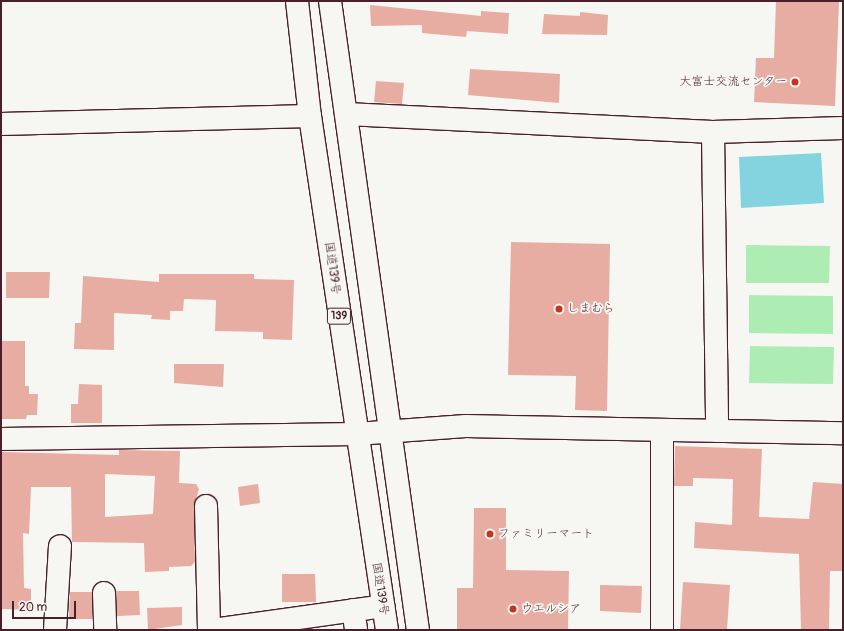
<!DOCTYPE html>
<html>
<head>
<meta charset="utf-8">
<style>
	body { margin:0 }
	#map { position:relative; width:844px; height:631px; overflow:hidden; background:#f6f6f2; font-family:Pangolin,"Klee One",sans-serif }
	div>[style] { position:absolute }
	.green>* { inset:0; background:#adedb4 }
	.water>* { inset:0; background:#83d4de }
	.building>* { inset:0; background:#e7ada3 }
	.roads { filter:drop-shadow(1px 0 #4a1f2b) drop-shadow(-1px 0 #4a1f2b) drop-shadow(0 1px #4a1f2b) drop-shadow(0 -1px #4a1f2b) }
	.minor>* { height:22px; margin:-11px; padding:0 11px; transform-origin:11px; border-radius:11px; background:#f6f6f2 }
	.highway>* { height:22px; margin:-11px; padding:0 11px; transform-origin:11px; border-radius:11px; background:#f6f6f2 }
	.dots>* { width:11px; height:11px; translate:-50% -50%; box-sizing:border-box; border:2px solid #f6f6f2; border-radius:50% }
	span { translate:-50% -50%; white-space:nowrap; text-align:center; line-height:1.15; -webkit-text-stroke:3.5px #f6f6f2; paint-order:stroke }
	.shield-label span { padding:1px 3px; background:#f6f6f2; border:1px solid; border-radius:3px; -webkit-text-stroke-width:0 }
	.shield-label { font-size:11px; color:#4a1f2b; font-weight:700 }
	.poi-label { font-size:12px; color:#4a1f2b }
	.right { translate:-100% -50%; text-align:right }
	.left { translate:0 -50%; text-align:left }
	.street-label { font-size:12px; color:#4a1f2b }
	.frame { position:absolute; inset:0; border:2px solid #4a1f2b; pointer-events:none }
	.scale { position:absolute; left:12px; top:601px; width:64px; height:18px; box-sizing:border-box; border:2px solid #4a1f2b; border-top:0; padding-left:5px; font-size:12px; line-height:14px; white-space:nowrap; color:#4a1f2b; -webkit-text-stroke:3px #f6f6f2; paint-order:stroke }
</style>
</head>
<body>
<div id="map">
	<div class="green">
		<i style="clip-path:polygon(746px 245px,830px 246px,829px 283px,746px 283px)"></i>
		<i style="clip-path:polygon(749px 295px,833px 296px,833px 334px,749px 333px)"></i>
		<i style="clip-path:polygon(750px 346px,834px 347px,833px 384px,749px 383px)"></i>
	</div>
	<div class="water">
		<i style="clip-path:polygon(821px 153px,824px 203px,741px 208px,739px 157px)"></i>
	</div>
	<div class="building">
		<i style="clip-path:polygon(776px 1px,839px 1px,835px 106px,754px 102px,756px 58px,774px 58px)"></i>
		<i style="clip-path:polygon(370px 5px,481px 16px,481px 11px,509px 13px,508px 34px,467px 31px,466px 37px,422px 33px,422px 25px,371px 26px)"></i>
		<i style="clip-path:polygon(580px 12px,608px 15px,607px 35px,542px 34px,544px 14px,580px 16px)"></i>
		<i style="clip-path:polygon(470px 69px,560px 74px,559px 103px,468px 95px)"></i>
		<i style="clip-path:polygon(376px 81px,404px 83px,402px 104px,374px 102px)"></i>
		<i style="clip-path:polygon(511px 242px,610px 244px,607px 411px,575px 410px,576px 376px,508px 375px)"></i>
		<i style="clip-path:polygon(6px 272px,50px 272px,49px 298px,6px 298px)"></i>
		<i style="clip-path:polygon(159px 274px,254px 274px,254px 279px,294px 280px,292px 340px,263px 339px,263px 332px,215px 331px,216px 300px,184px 299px,183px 311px,170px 311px,170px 320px,151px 319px,152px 315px,114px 313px,114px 350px,74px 349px,75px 323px,81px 323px,83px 276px,159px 282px)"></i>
		<i style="clip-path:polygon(1px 341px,25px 341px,25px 386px,29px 386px,29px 394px,38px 394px,37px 415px,27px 415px,26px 419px,1px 419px)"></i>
		<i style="clip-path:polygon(174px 364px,224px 364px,223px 387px,174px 383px)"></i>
		<i style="clip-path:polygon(79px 384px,102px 385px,102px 423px,71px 423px,71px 404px,78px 404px)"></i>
		<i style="clip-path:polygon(675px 446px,762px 449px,759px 517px,809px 519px,813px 482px,843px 484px,843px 571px,830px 571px,829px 630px,801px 630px,799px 554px,694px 548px,695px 522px,732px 525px,733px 479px,693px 478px,693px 486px,674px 486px)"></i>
		<i style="clip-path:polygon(evenodd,119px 450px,180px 451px,179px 483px,196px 484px,199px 489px,194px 506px,195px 562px,191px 566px,169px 567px,169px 571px,145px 572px,144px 543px,72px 542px,71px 487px,31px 487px,29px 534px,23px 533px,24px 588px,31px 589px,31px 610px,1px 609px,1px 452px,119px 455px,119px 450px,105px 474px,155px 476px,153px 514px,105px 517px,105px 474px)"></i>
		<i style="clip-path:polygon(258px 484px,260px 503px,240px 506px,238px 487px)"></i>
		<i style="clip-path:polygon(474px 508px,506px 508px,506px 570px,569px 571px,568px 630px,457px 630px,457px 588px,473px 588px)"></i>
		<i style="clip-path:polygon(282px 574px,315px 574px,316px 602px,282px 602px)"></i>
		<i style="clip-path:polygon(683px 582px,730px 585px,727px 630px,680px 630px)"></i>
		<i style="clip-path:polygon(600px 585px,642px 586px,641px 613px,600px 611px)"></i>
		<i style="clip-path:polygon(116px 591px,139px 591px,140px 615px,117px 616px)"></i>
		<i style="clip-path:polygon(70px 592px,92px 592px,92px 619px,69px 619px)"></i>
		<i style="clip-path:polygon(182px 607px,182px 625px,148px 630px,147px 608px)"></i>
	</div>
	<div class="roads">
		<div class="minor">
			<i style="left:346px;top:114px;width:367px;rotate:2.8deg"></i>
			<i style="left:713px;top:132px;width:130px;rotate:-1.8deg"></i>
			<i style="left:1px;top:124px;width:309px;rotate:-1.5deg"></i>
			<i style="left:713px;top:132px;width:299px;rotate:89.2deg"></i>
			<i style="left:662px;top:430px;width:200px;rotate:90deg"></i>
			<i style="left:1px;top:439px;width:355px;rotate:-0.8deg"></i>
			<i style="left:356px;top:434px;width:110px;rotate:-4.2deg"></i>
			<i style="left:466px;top:426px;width:377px;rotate:1.1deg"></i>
			<i style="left:206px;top:506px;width:124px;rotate:88.6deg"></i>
			<i style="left:104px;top:593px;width:37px;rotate:88deg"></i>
			<i style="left:353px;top:610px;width:20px;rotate:81deg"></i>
			<i style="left:55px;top:630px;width:84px;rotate:-86.6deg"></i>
			<i style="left:213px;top:630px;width:172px;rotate:-8deg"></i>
		</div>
		<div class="highway">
			<i style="left:297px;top:1px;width:116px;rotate:83.6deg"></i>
			<i style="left:310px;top:116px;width:520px;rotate:81.48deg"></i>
			<i style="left:330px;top:1px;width:635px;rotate:82.04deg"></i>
		</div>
	</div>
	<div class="dots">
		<i style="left:795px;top:82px;background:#c8321e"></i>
		<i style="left:559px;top:309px;background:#c8321e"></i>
		<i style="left:490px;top:534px;background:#c8321e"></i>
		<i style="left:513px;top:609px;background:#c8321e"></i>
	</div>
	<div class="shield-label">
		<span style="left:339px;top:316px">139</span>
	</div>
	<div class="poi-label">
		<span class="right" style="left:787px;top:82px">大富士交流センター</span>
		<span class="left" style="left:567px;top:309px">しまむら</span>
		<span class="left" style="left:498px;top:534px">ファミリーマート</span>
		<span class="left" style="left:521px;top:609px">ウエルシア</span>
	</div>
	<div class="street-label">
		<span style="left:332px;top:268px;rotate:82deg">国道139号</span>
		<span style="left:380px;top:589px;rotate:81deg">国道139号</span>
	</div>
	<div class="frame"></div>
	<div class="scale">20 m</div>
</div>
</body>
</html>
